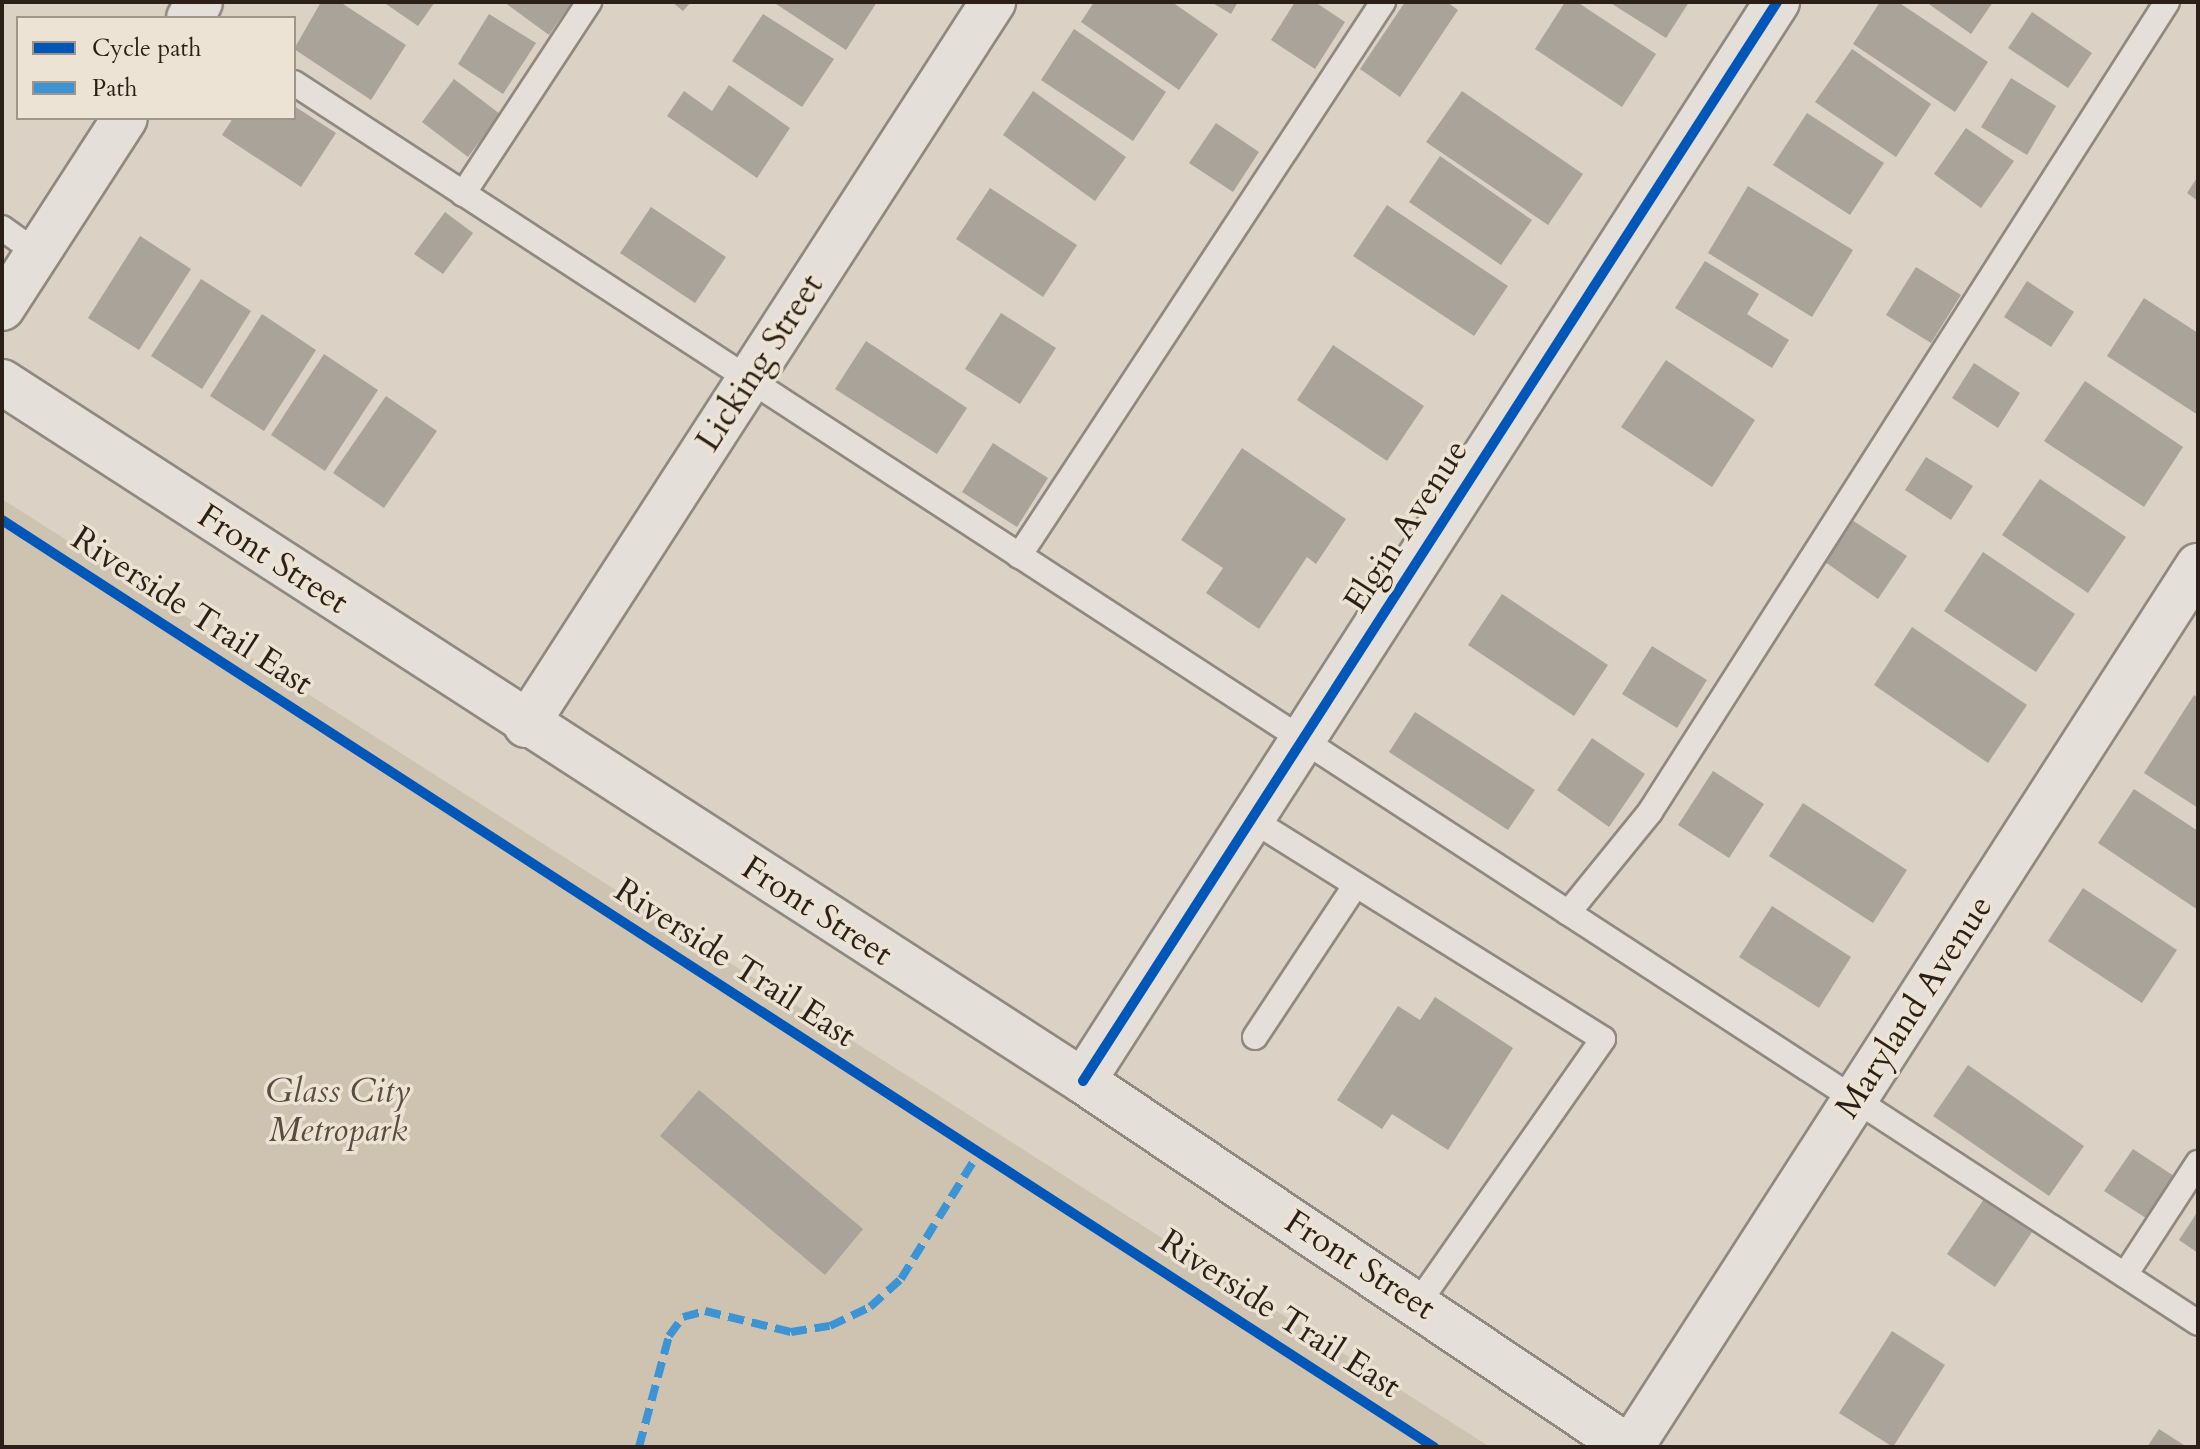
<!DOCTYPE html>
<html>
<head>
<meta charset="utf-8">
<style>
	body { margin:0 }
	#map { position:relative; width:2200px; height:1449px; overflow:hidden; background:#dbd2c5; font-family:Cardo,serif }
	div>[style] { position:absolute }
	.green>* { inset:0; background:#cec2b1 }
	.building>* { inset:0; background:#aaa39a }
	.roads { filter:drop-shadow(2px 0 #908980) drop-shadow(-2px 0 #908980) drop-shadow(0 2px #908980) drop-shadow(0 -2px #908980) }
	.lane>* { height:24px; margin:-12px; padding:0 12px; transform-origin:12px; border-radius:12px; background:#e4dfd9 }
	.street>* { height:44px; margin:-22px; padding:0 22px; transform-origin:22px; border-radius:22px; background:#e4dfd9 }
	.secondary>* { height:44px; margin:-22px; padding:0 22px; transform-origin:22px; border-radius:22px; background:#e4dfd9 }
	.quiet>* { height:8px; margin-top:-4px; transform-origin:0; background:repeating-linear-gradient(90deg,#3c94d4 0 16px,transparent 0 24px) }
	.cycleway>* { height:10px; margin:-5px; padding:0 5px; transform-origin:5px; border-radius:5px; background:#0057b8 }
	span { translate:-50% -50%; white-space:nowrap; text-align:center; line-height:1.15; -webkit-text-stroke:7px #ede3d4; paint-order:stroke }
	.street-label { font-size:34px; color:#2c1f17 }
	.park-label { font-size:34px; color:#5a4c40; font-style:italic }
	.frame { position:absolute; inset:0; border:4px solid #2c1f17; pointer-events:none }
	.legend { position:absolute; left:16px; top:16px; width:280px; height:104px; box-sizing:border-box; background:#ede3d4; border:2px solid #a09588; margin:0; padding:10px 14px; list-style:none; font-size:24px; color:#2c1f17 }
	.legend li { display:flex; align-items:center; gap:16px; height:40px }
	.legend b { width:40px; border:2px solid #a09588 }
</style>
</head>
<body>
<div id="map">
	<div class="green">
		<i style="clip-path:polygon(2px 499px,1490px 1447px,2px 1447px)"></i>
	</div>
	<div class="building">
		<i style="clip-path:polygon(321px 2px,340px 2px,406px 45px,371px 100px,294px 49px)"></i>
		<i style="clip-path:polygon(383px 2px,435px 2px,418px 26px)"></i>
		<i style="clip-path:polygon(504px 2px,572px 2px,549px 35px)"></i>
		<i style="clip-path:polygon(672px 2px,691px 2px,683px 11px)"></i>
		<i style="clip-path:polygon(773px 2px,877px 2px,846px 50px)"></i>
		<i style="clip-path:polygon(1094px 2px,1172px 2px,1218px 34px,1179px 90px,1081px 22px)"></i>
		<i style="clip-path:polygon(1211px 2px,1238px 2px,1231px 14px)"></i>
		<i style="clip-path:polygon(1295px 2px,1315px 2px,1345px 22px,1315px 69px,1271px 40px)"></i>
		<i style="clip-path:polygon(1405px 2px,1447px 2px,1458px 10px,1400px 97px,1360px 69px)"></i>
		<i style="clip-path:polygon(1565px 2px,1577px 2px,1656px 54px,1622px 107px,1535px 49px)"></i>
		<i style="clip-path:polygon(1609px 2px,1689px 2px,1666px 38px)"></i>
		<i style="clip-path:polygon(1880px 2px,1898px 2px,1988px 62px,1955px 112px,1853px 44px)"></i>
		<i style="clip-path:polygon(1926px 2px,1993px 2px,1971px 34px)"></i>
		<i style="clip-path:polygon(2032px 12px,2092px 53px,2068px 88px,2008px 48px)"></i>
		<i style="clip-path:polygon(489px 14px,536px 43px,503px 94px,458px 64px)"></i>
		<i style="clip-path:polygon(763px 14px,834px 59px,802px 107px,732px 61px)"></i>
		<i style="clip-path:polygon(1074px 29px,1166px 92px,1133px 141px,1041px 80px)"></i>
		<i style="clip-path:polygon(1852px 49px,1931px 104px,1896px 157px,1815px 102px)"></i>
		<i style="clip-path:polygon(2011px 78px,2056px 106px,2027px 155px,1981px 127px)"></i>
		<i style="clip-path:polygon(454px 79px,500px 114px,468px 157px,422px 122px)"></i>
		<i style="clip-path:polygon(729px 85px,790px 128px,757px 178px,667px 116px,684px 91px,712px 111px)"></i>
		<i style="clip-path:polygon(1033px 91px,1126px 157px,1095px 201px,1003px 135px)"></i>
		<i style="clip-path:polygon(1462px 91px,1583px 174px,1548px 225px,1426px 142px)"></i>
		<i style="clip-path:polygon(294px 106px,336px 133px,301px 187px,222px 135px,233px 118px,294px 118px)"></i>
		<i style="clip-path:polygon(1807px 113px,1884px 163px,1850px 215px,1773px 165px)"></i>
		<i style="clip-path:polygon(1216px 123px,1259px 152px,1233px 192px,1189px 163px)"></i>
		<i style="clip-path:polygon(1966px 128px,2014px 161px,1981px 208px,1934px 174px)"></i>
		<i style="clip-path:polygon(1440px 156px,1532px 220px,1501px 265px,1409px 202px)"></i>
		<i style="clip-path:polygon(2198px 176px,2198px 201px,2187px 193px)"></i>
		<i style="clip-path:polygon(1748px 186px,1853px 250px,1812px 317px,1708px 253px)"></i>
		<i style="clip-path:polygon(990px 188px,1077px 245px,1043px 297px,956px 239px)"></i>
		<i style="clip-path:polygon(1387px 205px,1508px 286px,1474px 336px,1353px 256px)"></i>
		<i style="clip-path:polygon(651px 207px,726px 257px,695px 303px,620px 253px)"></i>
		<i style="clip-path:polygon(445px 212px,473px 233px,443px 274px,414px 254px)"></i>
		<i style="clip-path:polygon(140px 236px,191px 269px,139px 350px,88px 318px)"></i>
		<i style="clip-path:polygon(1705px 261px,1759px 294px,1747px 314px,1789px 340px,1772px 368px,1675px 308px)"></i>
		<i style="clip-path:polygon(1916px 267px,1961px 295px,1931px 343px,1886px 315px)"></i>
		<i style="clip-path:polygon(201px 279px,251px 311px,202px 389px,151px 356px)"></i>
		<i style="clip-path:polygon(2027px 281px,2074px 312px,2051px 347px,2004px 317px)"></i>
		<i style="clip-path:polygon(2144px 298px,2198px 333px,2198px 415px,2107px 356px)"></i>
		<i style="clip-path:polygon(1001px 313px,1056px 348px,1020px 404px,965px 369px)"></i>
		<i style="clip-path:polygon(262px 314px,316px 350px,264px 431px,210px 396px)"></i>
		<i style="clip-path:polygon(866px 341px,967px 408px,937px 454px,835px 389px)"></i>
		<i style="clip-path:polygon(1333px 345px,1424px 406px,1387px 461px,1297px 400px)"></i>
		<i style="clip-path:polygon(324px 354px,378px 390px,325px 471px,271px 435px)"></i>
		<i style="clip-path:polygon(1666px 360px,1755px 420px,1712px 487px,1621px 427px)"></i>
		<i style="clip-path:polygon(1974px 363px,2020px 393px,1998px 428px,1952px 398px)"></i>
		<i style="clip-path:polygon(2085px 381px,2183px 447px,2144px 507px,2044px 441px)"></i>
		<i style="clip-path:polygon(386px 396px,437px 431px,384px 508px,333px 473px)"></i>
		<i style="clip-path:polygon(993px 443px,1048px 478px,1017px 527px,962px 492px)"></i>
		<i style="clip-path:polygon(1242px 448px,1346px 519px,1316px 564px,1307px 557px,1259px 629px,1206px 593px,1223px 568px,1181px 540px)"></i>
		<i style="clip-path:polygon(1926px 457px,1973px 486px,1951px 520px,1905px 490px)"></i>
		<i style="clip-path:polygon(2040px 479px,2126px 537px,2088px 593px,2002px 535px)"></i>
		<i style="clip-path:polygon(1852px 520px,1907px 556px,1878px 599px,1825px 562px)"></i>
		<i style="clip-path:polygon(1983px 552px,2075px 614px,2036px 672px,1944px 611px)"></i>
		<i style="clip-path:polygon(1502px 594px,1608px 665px,1574px 716px,1468px 645px)"></i>
		<i style="clip-path:polygon(1912px 627px,2027px 705px,1988px 763px,1874px 685px)"></i>
		<i style="clip-path:polygon(1652px 646px,1707px 680px,1677px 728px,1622px 694px)"></i>
		<i style="clip-path:polygon(2194px 695px,2198px 698px,2198px 808px,2144px 773px)"></i>
		<i style="clip-path:polygon(1415px 712px,1535px 790px,1508px 830px,1389px 752px)"></i>
		<i style="clip-path:polygon(1592px 738px,1645px 774px,1609px 827px,1557px 790px)"></i>
		<i style="clip-path:polygon(1713px 771px,1764px 804px,1729px 858px,1678px 825px)"></i>
		<i style="clip-path:polygon(2134px 789px,2198px 831px,2198px 910px,2098px 843px)"></i>
		<i style="clip-path:polygon(1803px 803px,1907px 870px,1873px 923px,1769px 856px)"></i>
		<i style="clip-path:polygon(2083px 888px,2177px 950px,2142px 1003px,2048px 941px)"></i>
		<i style="clip-path:polygon(1772px 906px,1851px 957px,1819px 1008px,1739px 957px)"></i>
		<i style="clip-path:polygon(1435px 997px,1513px 1048px,1448px 1150px,1392px 1114px,1382px 1129px,1337px 1100px,1398px 1006px,1420px 1020px)"></i>
		<i style="clip-path:polygon(1968px 1065px,2084px 1146px,2049px 1196px,1933px 1116px)"></i>
		<i style="clip-path:polygon(699px 1090px,863px 1229px,825px 1275px,660px 1136px)"></i>
		<i style="clip-path:polygon(2133px 1149px,2177px 1178px,2149px 1220px,2104px 1191px)"></i>
		<i style="clip-path:polygon(1984px 1199px,2032px 1232px,1995px 1287px,1947px 1254px)"></i>
		<i style="clip-path:polygon(2198px 1211px,2198px 1253px,2179px 1240px)"></i>
		<i style="clip-path:polygon(1892px 1331px,1945px 1365px,1893px 1447px,1839px 1413px)"></i>
		<i style="clip-path:polygon(2159px 1429px,2187px 1447px,2147px 1447px)"></i>
	</div>
	<div class="roads">
		<div class="lane">
			<i style="left:294px;top:83px;width:2272px;rotate:33.07deg"></i>
			<i style="left:463px;top:194px;width:230px;rotate:-56.7deg"></i>
			<i style="left:2px;top:228px;width:43px;rotate:35.5deg"></i>
			<i style="left:1019px;top:556px;width:663px;rotate:-56.69deg"></i>
			<i style="left:1251px;top:819px;width:415px;rotate:32deg"></i>
			<i style="left:1603px;top:1039px;width:322px;rotate:125deg"></i>
			<i style="left:1568px;top:913px;width:130px;rotate:-50.9deg"></i>
			<i style="left:1650px;top:812px;width:961px;rotate:-57.45deg"></i>
			<i style="left:1255px;top:1037px;width:181px;rotate:-56.5deg"></i>
			<i style="left:2125px;top:1275px;width:134px;rotate:-56.9deg"></i>
		</div>
		<div class="street">
			<i style="left:189px;top:18px;width:19px;rotate:-55deg"></i>
			<i style="left:2px;top:308px;width:226px;rotate:-57.1deg"></i>
			<i style="left:526px;top:725px;width:861px;rotate:-57.14deg"></i>
			<i style="left:1083px;top:1081px;width:1283px;rotate:-57.25deg"></i>
			<i style="left:1631px;top:1447px;width:1048px;rotate:-57.24deg"></i>
		</div>
		<div class="secondary">
			<i style="left:2px;top:382px;width:1287px;rotate:32.89deg"></i>
			<i style="left:1083px;top:1081px;width:656px;rotate:33.88deg"></i>
		</div>
	</div>
	<div class="quiet">
		<i style="left:639px;top:1447px;width:115px;rotate:-74.9deg"></i>
		<i style="left:669px;top:1336px;width:24px;rotate:-54deg"></i>
		<i style="left:683px;top:1317px;width:23px;rotate:-15deg"></i>
		<i style="left:705px;top:1311px;width:89px;rotate:13.7deg"></i>
		<i style="left:791px;top:1332px;width:39px;rotate:-9deg"></i>
		<i style="left:830px;top:1326px;width:44px;rotate:-25.4deg"></i>
		<i style="left:870px;top:1307px;width:42px;rotate:-42.1deg"></i>
		<i style="left:901px;top:1279px;width:149px;rotate:-58.4deg"></i>
	</div>
	<div class="cycleway">
		<i style="left:2px;top:520px;width:1706px;rotate:32.92deg"></i>
		<i style="left:1083px;top:1081px;width:1283px;rotate:-57.25deg"></i>
	</div>
	<div class="street-label">
		<span style="left:760px;top:363px;rotate:-57deg">Licking Street</span>
		<span style="left:1406px;top:526px;rotate:-57deg">Elgin Avenue</span>
		<span style="left:273px;top:559px;rotate:33deg">Front Street</span>
		<span style="left:192px;top:611px;rotate:33deg">Riverside Trail East</span>
		<span style="left:817px;top:911px;rotate:33deg">Front Street</span>
		<span style="left:735px;top:963px;rotate:33deg">Riverside Trail East</span>
		<span style="left:1914px;top:1007px;rotate:-57deg">Maryland Avenue</span>
		<span style="left:1360px;top:1265px;rotate:33deg">Front Street</span>
		<span style="left:1280px;top:1314px;rotate:33deg">Riverside Trail East</span>
	</div>
	<div class="park-label">
		<span style="left:338px;top:1111px">Glass City<br>Metropark</span>
	</div>
	<div class="frame"></div>
	<ul class="legend">
	<li><b style="height:10px;background:#0057b8"></b>Cycle path</li>
	<li><b style="height:10px;background:#3c94d4"></b>Path</li>
	</ul>
</div>
</body>
</html>
